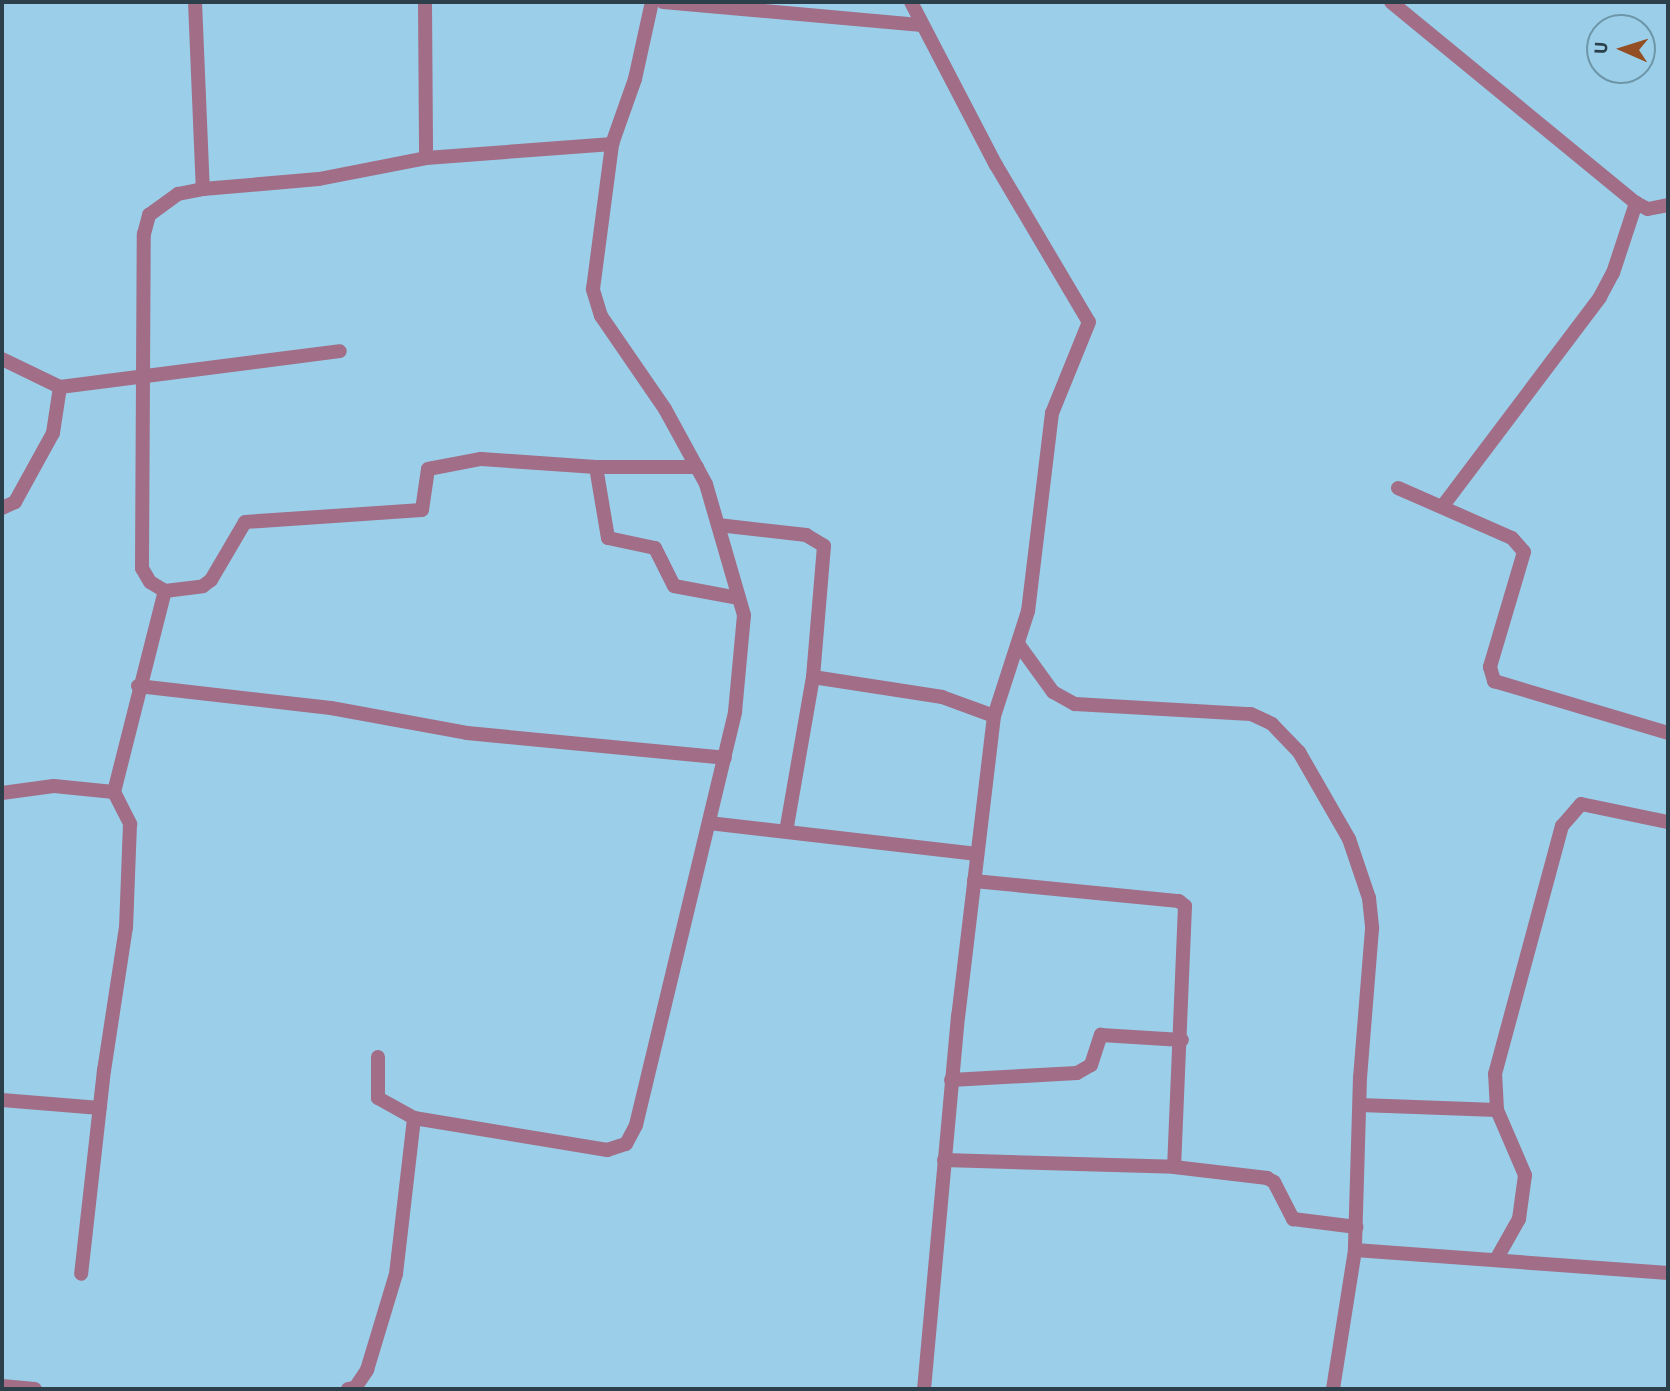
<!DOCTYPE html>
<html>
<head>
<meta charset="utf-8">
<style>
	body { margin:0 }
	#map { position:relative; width:1670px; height:1391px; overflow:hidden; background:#9bcfe9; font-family:"Source Sans 3",sans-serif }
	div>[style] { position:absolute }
	.minor>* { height:14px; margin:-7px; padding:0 7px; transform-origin:7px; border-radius:7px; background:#a26d87 }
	span { translate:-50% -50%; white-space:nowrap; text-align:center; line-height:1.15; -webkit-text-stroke:5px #9bcfe9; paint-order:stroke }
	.frame { position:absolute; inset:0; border:4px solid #2b404a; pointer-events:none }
	.north { position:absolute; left:1586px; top:14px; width:70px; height:70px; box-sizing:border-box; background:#9bcfe9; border:2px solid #6e96a9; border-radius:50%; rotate:273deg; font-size:19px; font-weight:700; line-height:28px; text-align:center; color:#2b404a }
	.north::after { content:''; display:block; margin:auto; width:24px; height:32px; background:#934e24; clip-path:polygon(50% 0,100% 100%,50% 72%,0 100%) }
</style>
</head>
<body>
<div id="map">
	<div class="minor">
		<i style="left:195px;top:2px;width:187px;rotate:87.6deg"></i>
		<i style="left:425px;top:2px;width:156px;rotate:89.6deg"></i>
		<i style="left:426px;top:158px;width:187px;rotate:-4.3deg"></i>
		<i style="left:663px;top:2px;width:260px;rotate:5.1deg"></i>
		<i style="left:911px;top:2px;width:184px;rotate:62.5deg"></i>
		<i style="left:996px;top:165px;width:182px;rotate:59.4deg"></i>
		<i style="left:1089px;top:322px;width:98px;rotate:112.1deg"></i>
		<i style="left:1052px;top:413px;width:199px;rotate:96.9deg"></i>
		<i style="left:1028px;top:611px;width:110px;rotate:107.9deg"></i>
		<i style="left:994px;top:716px;width:302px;rotate:96.8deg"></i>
		<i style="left:958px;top:1016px;width:375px;rotate:95.2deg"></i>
		<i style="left:1391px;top:2px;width:317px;rotate:39.4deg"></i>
		<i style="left:1636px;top:203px;width:13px;rotate:27deg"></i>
		<i style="left:1648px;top:209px;width:20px;rotate:-11deg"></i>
		<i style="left:2px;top:359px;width:64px;rotate:25.8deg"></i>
		<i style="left:60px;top:387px;width:47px;rotate:98.7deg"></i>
		<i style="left:53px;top:433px;width:79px;rotate:118.8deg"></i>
		<i style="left:15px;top:502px;width:14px;rotate:155deg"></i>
		<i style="left:60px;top:387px;width:282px;rotate:-7.3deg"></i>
		<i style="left:596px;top:467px;width:101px"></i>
		<i style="left:1398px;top:488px;width:124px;rotate:23.7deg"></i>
		<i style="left:1512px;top:538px;width:18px;rotate:49deg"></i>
		<i style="left:1524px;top:552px;width:120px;rotate:106.5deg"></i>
		<i style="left:1490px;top:667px;width:15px;rotate:74deg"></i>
		<i style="left:1494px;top:681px;width:182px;rotate:16.6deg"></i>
		<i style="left:1442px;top:507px;width:263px;rotate:-53deg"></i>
		<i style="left:1600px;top:297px;width:27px;rotate:-62deg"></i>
		<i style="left:1613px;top:273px;width:74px;rotate:-71.8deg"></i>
		<i style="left:718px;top:525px;width:89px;rotate:6.5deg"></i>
		<i style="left:806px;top:535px;width:21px;rotate:31deg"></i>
		<i style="left:824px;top:546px;width:131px;rotate:94.8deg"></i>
		<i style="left:813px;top:677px;width:156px;rotate:99.9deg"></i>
		<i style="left:165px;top:591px;width:38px;rotate:-7deg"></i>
		<i style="left:203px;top:586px;width:10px;rotate:-37deg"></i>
		<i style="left:211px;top:580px;width:67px;rotate:-59.6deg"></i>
		<i style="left:245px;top:522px;width:177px;rotate:-3.9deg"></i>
		<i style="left:422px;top:510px;width:41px;rotate:-81.7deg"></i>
		<i style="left:428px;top:469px;width:54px;rotate:-10.7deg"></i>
		<i style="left:481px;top:459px;width:115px;rotate:4deg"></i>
		<i style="left:596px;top:467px;width:72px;rotate:80.4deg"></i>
		<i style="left:608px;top:538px;width:48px;rotate:12deg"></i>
		<i style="left:655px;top:548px;width:42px;rotate:63.4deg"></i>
		<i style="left:674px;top:586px;width:66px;rotate:10.5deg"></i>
		<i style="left:1019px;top:645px;width:58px;rotate:54.1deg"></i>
		<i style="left:1053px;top:692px;width:25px;rotate:29deg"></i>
		<i style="left:1075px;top:704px;width:176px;rotate:3.3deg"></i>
		<i style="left:1251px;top:714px;width:23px;rotate:25deg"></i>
		<i style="left:1272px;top:724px;width:39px;rotate:46deg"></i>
		<i style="left:1299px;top:752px;width:100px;rotate:60.1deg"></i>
		<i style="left:1349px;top:839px;width:62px;rotate:71.3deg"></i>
		<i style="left:1369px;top:898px;width:31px;rotate:84deg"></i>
		<i style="left:1372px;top:929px;width:148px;rotate:94.6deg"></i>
		<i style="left:1360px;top:1077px;width:173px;rotate:91.7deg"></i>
		<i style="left:1355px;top:1250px;width:141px;rotate:99deg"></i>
		<i style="left:813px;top:677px;width:131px;rotate:8.8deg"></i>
		<i style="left:942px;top:697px;width:55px;rotate:20.1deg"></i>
		<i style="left:138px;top:686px;width:194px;rotate:6.5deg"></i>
		<i style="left:331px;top:708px;width:138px;rotate:10.4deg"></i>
		<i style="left:467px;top:733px;width:259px;rotate:5.5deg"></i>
		<i style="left:114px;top:792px;width:207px;rotate:-75.8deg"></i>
		<i style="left:165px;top:591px;width:17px;rotate:-149deg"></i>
		<i style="left:150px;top:582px;width:16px;rotate:-120deg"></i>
		<i style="left:142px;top:568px;width:334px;rotate:-89.7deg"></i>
		<i style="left:144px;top:234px;width:20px;rotate:-75deg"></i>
		<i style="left:149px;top:215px;width:36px;rotate:-36deg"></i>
		<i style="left:178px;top:194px;width:25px;rotate:-11deg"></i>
		<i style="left:203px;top:189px;width:116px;rotate:-4.9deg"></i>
		<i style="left:319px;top:179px;width:109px;rotate:-11.1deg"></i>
		<i style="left:2px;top:793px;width:52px;rotate:-7.7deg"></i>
		<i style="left:54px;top:786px;width:60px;rotate:5.7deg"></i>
		<i style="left:114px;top:792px;width:36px;rotate:63deg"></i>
		<i style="left:130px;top:824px;width:103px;rotate:92.2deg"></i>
		<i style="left:126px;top:927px;width:145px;rotate:98.7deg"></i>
		<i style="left:104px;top:1070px;width:205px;rotate:96.4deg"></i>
		<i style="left:709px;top:823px;width:270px;rotate:6.6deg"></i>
		<i style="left:974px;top:881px;width:206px;rotate:5.6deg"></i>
		<i style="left:1179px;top:901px;width:8px;rotate:40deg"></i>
		<i style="left:1185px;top:906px;width:261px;rotate:92.4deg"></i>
		<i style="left:378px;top:1057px;width:41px;rotate:90deg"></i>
		<i style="left:378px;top:1098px;width:41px;rotate:29.1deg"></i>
		<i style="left:414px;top:1118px;width:196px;rotate:9.4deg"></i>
		<i style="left:607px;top:1150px;width:20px;rotate:-18deg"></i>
		<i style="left:626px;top:1144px;width:21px;rotate:-62deg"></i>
		<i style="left:636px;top:1125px;width:425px;rotate:-76.5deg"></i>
		<i style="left:735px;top:712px;width:97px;rotate:-84.7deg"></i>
		<i style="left:744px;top:615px;width:136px;rotate:-106.2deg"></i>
		<i style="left:706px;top:484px;width:85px;rotate:-118.7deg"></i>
		<i style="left:665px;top:409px;width:113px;rotate:-124.5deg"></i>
		<i style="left:601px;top:316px;width:28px;rotate:-107deg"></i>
		<i style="left:593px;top:289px;width:146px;rotate:-82.5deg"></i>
		<i style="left:612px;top:144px;width:69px;rotate:-70.5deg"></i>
		<i style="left:635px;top:79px;width:79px;rotate:-77.6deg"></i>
		<i style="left:951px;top:1080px;width:126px;rotate:-3.2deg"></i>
		<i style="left:1077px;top:1073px;width:16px;rotate:-30deg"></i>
		<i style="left:1091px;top:1065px;width:32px;rotate:-72deg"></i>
		<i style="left:1101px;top:1035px;width:81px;rotate:3.5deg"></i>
		<i style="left:2px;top:1100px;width:98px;rotate:4.7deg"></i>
		<i style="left:1360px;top:1105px;width:137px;rotate:2.1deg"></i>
		<i style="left:944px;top:1160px;width:230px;rotate:1.7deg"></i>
		<i style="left:1174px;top:1167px;width:94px;rotate:6.7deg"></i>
		<i style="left:1267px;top:1178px;width:8px;rotate:30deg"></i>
		<i style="left:1274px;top:1182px;width:42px;rotate:62.8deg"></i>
		<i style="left:1293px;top:1219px;width:64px;rotate:7.2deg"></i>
		<i style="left:1355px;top:1250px;width:314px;rotate:4.2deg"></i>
		<i style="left:1497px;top:1258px;width:45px;rotate:-60.6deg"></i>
		<i style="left:1519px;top:1219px;width:44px;rotate:-82.2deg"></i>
		<i style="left:1525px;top:1175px;width:71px;rotate:-113.3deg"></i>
		<i style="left:1497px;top:1110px;width:36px;rotate:-93deg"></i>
		<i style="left:1495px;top:1074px;width:257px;rotate:-74.9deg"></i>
		<i style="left:1562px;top:826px;width:29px;rotate:-49deg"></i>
		<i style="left:1581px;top:804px;width:89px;rotate:11.7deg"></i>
		<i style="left:2px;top:1386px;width:33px;rotate:5deg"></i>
		<i style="left:348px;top:1389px;width:7px;rotate:-8deg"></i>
		<i style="left:355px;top:1388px;width:22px;rotate:-56deg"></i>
		<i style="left:367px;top:1370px;width:100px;rotate:-73.2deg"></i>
		<i style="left:396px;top:1274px;width:157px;rotate:-83.4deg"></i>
	</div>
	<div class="frame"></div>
	<div class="north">U</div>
</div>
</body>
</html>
